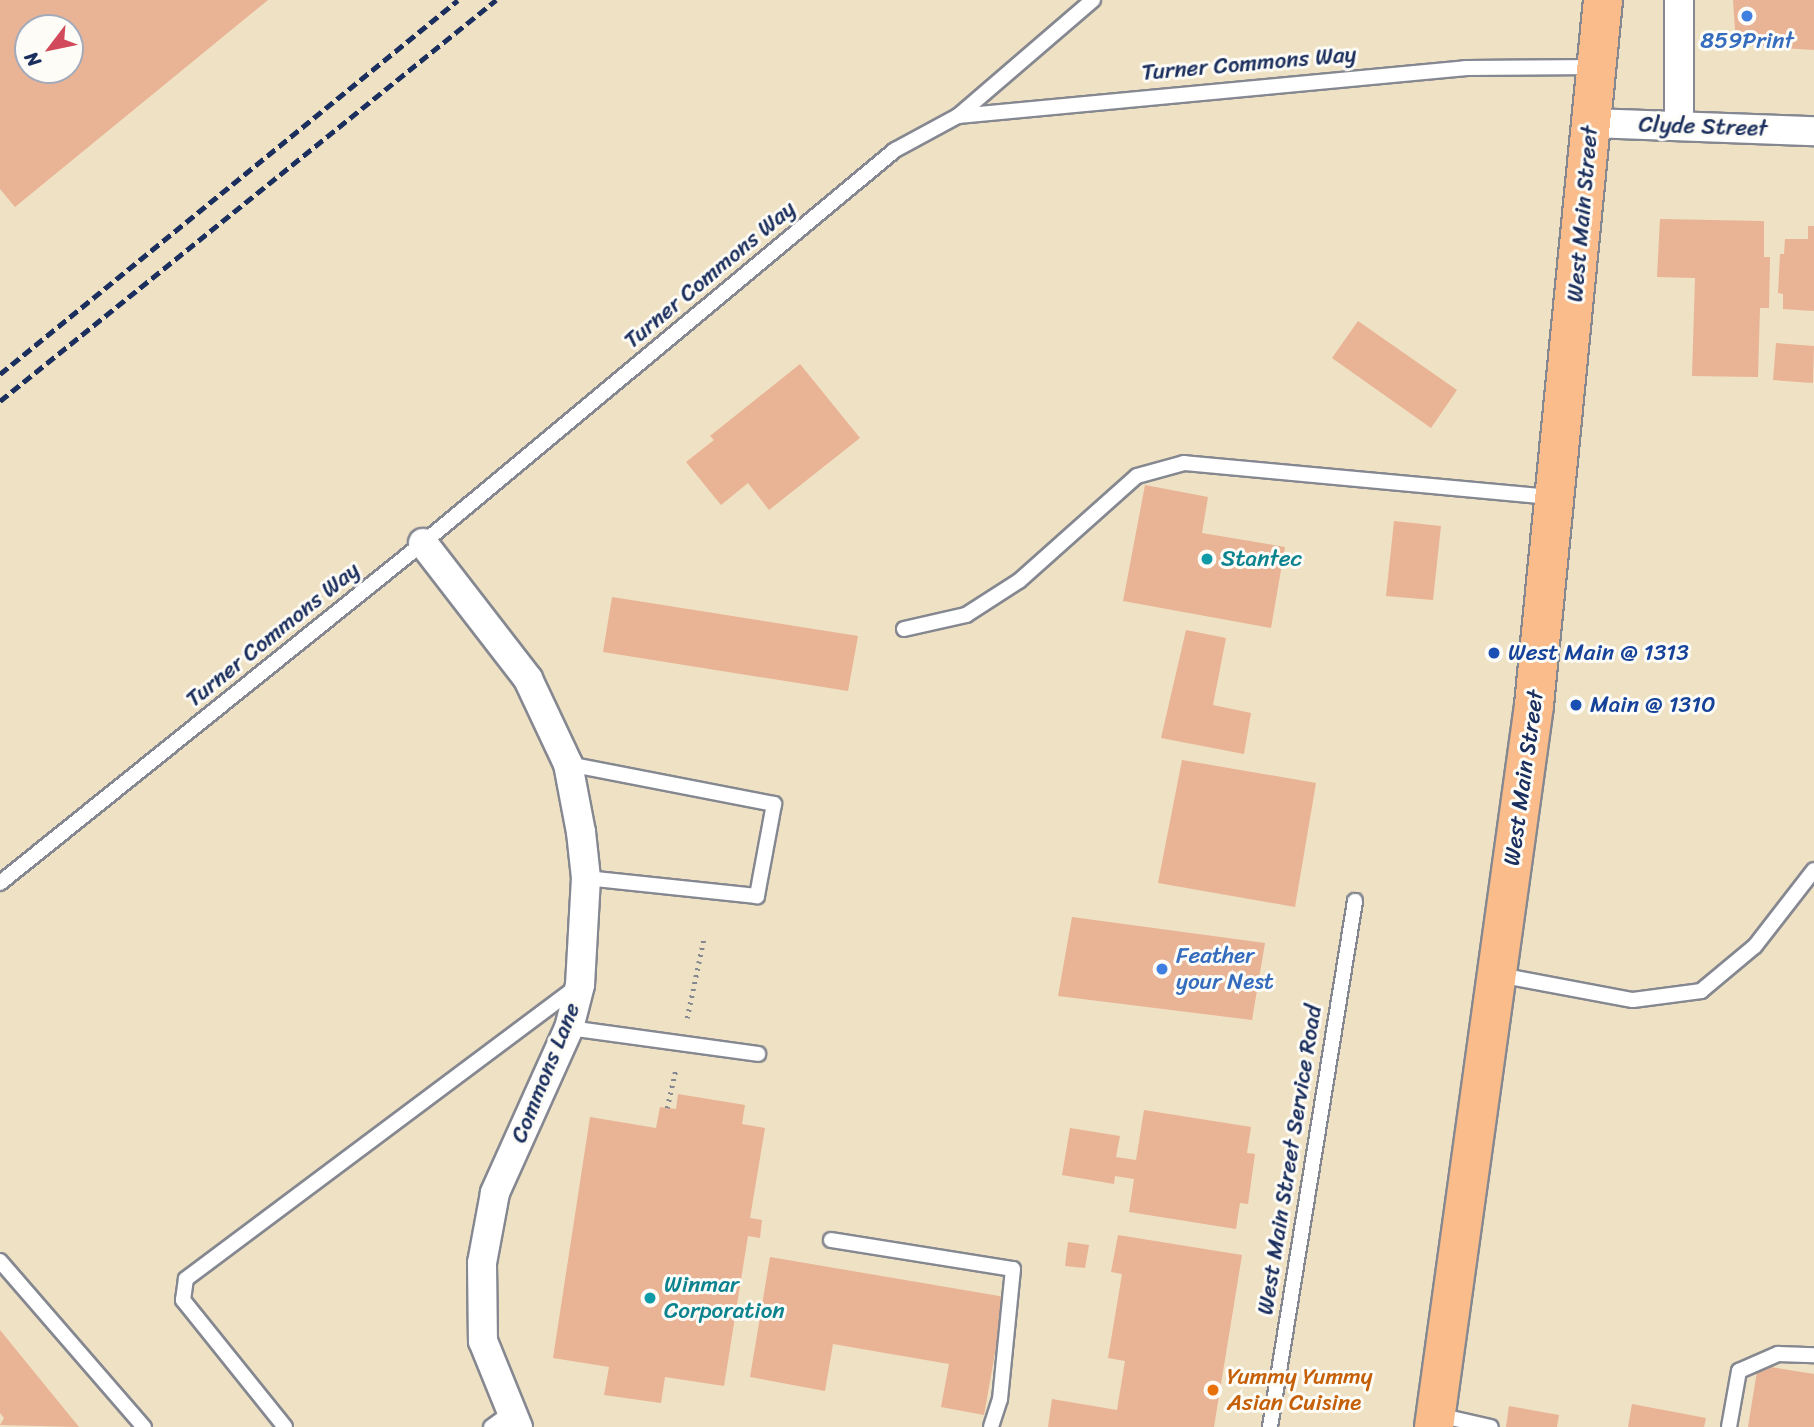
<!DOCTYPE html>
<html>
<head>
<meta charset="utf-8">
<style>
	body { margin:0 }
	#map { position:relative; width:1814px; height:1427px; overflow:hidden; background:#efe1c3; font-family:Sriracha,sans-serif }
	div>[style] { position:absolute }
	.building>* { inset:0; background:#e9b395 }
	.path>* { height:4.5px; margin-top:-2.25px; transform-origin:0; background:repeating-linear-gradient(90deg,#858890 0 2px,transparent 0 7px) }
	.roads { filter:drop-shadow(2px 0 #858890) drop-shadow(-2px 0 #858890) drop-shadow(0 2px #858890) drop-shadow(0 -2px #858890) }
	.lane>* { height:14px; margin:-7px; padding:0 7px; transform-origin:7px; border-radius:7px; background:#fff }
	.street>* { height:28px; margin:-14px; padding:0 14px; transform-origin:14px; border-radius:14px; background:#fff }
	.primary>* { height:38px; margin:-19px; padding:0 19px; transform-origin:19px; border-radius:19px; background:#f9bc8a }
	.rail>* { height:5px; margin-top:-2.5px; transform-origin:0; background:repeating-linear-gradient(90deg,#1b2f5e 0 10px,transparent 0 15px) }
	.dots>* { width:19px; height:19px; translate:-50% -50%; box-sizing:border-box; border:4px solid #fdfcf7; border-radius:50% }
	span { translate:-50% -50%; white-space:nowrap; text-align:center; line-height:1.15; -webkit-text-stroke:6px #fdfcf7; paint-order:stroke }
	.shop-label { font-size:23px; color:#366cbe }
	.left { translate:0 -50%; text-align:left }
	.street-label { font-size:23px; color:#1b2f5e }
	.culture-label { font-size:23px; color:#0d838f }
	.transit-label { font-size:23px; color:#164399 }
	.food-label { font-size:23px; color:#c56008 }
	.north { position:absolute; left:14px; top:14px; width:70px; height:70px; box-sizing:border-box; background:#fdfcf7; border:2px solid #a3aaba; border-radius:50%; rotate:238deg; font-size:19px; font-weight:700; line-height:28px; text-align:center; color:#1b2f5e }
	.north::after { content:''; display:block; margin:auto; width:24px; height:32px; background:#d1495b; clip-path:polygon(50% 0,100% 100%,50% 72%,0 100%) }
</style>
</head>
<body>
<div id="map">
	<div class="building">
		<i style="clip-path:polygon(evenodd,0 0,268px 0,15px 207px,0 189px,0 0,28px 28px,70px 28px,70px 70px,28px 70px,28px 28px)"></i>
		<i style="clip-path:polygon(1733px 0,1814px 0,1814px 50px,1736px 45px)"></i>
		<i style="clip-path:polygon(1660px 219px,1764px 221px,1764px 257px,1770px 257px,1769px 308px,1760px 308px,1758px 377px,1692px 376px,1695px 278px,1657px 277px)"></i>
		<i style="clip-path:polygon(1808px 226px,1814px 226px,1814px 311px,1783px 309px,1783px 294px,1778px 293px,1780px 254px,1784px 254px,1785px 239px,1808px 239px)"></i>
		<i style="clip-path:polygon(1358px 321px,1457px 390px,1431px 428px,1332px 358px)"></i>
		<i style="clip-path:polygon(1776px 343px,1814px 346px,1813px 383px,1773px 380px)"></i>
		<i style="clip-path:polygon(800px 364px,860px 438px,769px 510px,748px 483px,721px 505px,686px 462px,714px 440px,710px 436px)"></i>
		<i style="clip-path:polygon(1145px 485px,1208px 497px,1202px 533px,1285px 547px,1271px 628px,1123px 601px)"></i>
		<i style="clip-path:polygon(1394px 521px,1441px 526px,1433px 600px,1386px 596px)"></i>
		<i style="clip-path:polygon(612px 597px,858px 636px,848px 691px,603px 652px)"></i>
		<i style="clip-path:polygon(1186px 630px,1226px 638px,1213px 705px,1251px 713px,1244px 754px,1161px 738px)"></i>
		<i style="clip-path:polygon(1182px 760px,1316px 783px,1295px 907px,1158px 883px)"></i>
		<i style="clip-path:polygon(1072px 917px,1265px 943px,1252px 1020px,1058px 996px)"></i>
		<i style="clip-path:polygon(678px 1094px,745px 1105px,742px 1124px,765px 1128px,750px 1218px,762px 1220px,760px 1238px,748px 1236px,724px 1386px,665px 1377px,661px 1403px,604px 1395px,609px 1367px,553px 1358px,590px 1117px,656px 1128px,660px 1107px,676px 1109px)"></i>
		<i style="clip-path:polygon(1144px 1110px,1251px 1127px,1247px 1153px,1255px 1154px,1248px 1204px,1240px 1203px,1236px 1229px,1129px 1212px,1134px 1179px,1115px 1176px,1114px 1184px,1062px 1175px,1070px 1128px,1120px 1136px,1116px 1157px,1136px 1160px)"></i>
		<i style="clip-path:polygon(1118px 1235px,1242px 1255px,1214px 1427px,1048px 1427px,1052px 1399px,1117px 1410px,1125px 1361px,1108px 1358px,1122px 1274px,1111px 1272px)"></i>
		<i style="clip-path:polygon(1068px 1242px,1089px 1245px,1085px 1268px,1065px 1266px)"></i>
		<i style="clip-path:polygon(770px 1257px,1005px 1297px,984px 1415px,941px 1407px,949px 1364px,833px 1344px,825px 1391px,750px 1377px)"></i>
		<i style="clip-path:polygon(0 1330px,79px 1427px,0 1425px,4px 1418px,0 1413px)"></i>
		<i style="clip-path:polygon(1758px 1365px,1814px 1374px,1814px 1427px,1748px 1427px)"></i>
		<i style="clip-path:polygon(1632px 1404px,1706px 1418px,1704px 1427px,1628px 1427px)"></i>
		<i style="clip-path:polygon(1509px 1406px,1559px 1415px,1557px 1427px,1506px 1427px)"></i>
	</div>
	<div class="path">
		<i style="left:687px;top:1018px;width:83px;rotate:-78.1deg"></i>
		<i style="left:667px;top:1108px;width:41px;rotate:-77.3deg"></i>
	</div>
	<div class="roads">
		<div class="lane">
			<i style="left:958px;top:116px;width:178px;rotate:-40.7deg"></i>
			<i style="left:904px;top:629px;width:64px;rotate:-12.7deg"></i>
			<i style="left:966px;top:615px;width:63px;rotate:-32.7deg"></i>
			<i style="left:1019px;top:581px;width:158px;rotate:-41.7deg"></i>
			<i style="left:1137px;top:476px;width:49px;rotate:-15.5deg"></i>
			<i style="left:1184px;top:463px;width:372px;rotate:5.3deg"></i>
			<i style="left:568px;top:764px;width:210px;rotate:11deg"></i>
			<i style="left:774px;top:804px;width:94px;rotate:100.5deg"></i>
			<i style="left:757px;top:896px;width:172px;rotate:-174deg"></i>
			<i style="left:0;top:883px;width:543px;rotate:-38.79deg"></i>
			<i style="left:423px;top:543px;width:614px;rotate:-39.78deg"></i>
			<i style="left:895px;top:150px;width:72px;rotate:-28.4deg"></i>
			<i style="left:958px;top:116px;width:511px;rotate:-5.39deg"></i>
			<i style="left:1467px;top:68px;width:128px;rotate:-0.4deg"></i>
			<i style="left:1499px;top:975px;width:136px;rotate:10.6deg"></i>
			<i style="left:1633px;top:1000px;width:69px;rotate:-7.5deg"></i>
			<i style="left:1701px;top:991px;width:70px;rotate:-39.8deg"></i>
			<i style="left:1755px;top:946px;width:96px;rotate:-52.2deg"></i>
			<i style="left:569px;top:1028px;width:191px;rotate:7.8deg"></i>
			<i style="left:831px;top:1240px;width:184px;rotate:9.1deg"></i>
			<i style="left:1013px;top:1269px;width:131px;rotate:95.7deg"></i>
			<i style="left:1000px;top:1399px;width:29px;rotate:108deg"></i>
			<i style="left:0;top:1261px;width:220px;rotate:49.1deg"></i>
			<i style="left:1438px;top:1415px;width:54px;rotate:12.8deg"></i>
			<i style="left:285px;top:1427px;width:163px;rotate:-128.8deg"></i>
			<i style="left:183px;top:1300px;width:21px;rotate:-82deg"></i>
			<i style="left:186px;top:1279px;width:486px;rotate:-36.8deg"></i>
			<i style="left:491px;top:1427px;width:22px;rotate:-36deg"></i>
			<i style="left:1270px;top:1427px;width:533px;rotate:-80.82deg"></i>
			<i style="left:1729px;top:1427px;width:57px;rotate:-79.9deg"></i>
			<i style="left:1739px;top:1371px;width:43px;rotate:-23.6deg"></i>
			<i style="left:1778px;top:1354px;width:36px;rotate:2deg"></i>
		</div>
		<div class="street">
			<i style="left:1592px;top:123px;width:222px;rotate:2.1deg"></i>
			<i style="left:1679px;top:126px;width:126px;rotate:-90deg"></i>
			<i style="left:423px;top:543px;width:172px;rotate:52.3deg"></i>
			<i style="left:528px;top:679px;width:94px;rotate:64.8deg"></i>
			<i style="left:568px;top:764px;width:69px;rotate:79.2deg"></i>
			<i style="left:581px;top:832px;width:46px;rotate:83.8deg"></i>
			<i style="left:586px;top:878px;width:107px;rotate:93.2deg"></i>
			<i style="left:580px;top:985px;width:44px;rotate:104.3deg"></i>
			<i style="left:569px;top:1028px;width:181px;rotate:114.2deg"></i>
			<i style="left:495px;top:1193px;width:71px;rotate:100.5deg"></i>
			<i style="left:482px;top:1263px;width:78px;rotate:89.3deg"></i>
			<i style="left:483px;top:1341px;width:93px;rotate:67.9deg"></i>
		</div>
		<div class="primary">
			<i style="left:1434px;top:1427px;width:729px;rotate:-82.11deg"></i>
			<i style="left:1534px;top:705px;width:708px;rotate:-84.41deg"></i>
		</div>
	</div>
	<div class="rail">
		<i style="left:0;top:374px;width:591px;rotate:-39.23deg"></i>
		<i style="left:0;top:401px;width:638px;rotate:-38.95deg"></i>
	</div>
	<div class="dots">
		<i style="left:1747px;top:16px;background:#3f7fe0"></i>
		<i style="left:1207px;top:559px;background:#0f9aa8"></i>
		<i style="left:1494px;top:653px;background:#1a4fb4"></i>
		<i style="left:1576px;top:705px;background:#1a4fb4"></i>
		<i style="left:1162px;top:969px;background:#3f7fe0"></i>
		<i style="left:650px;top:1298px;background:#0f9aa8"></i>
		<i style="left:1213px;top:1390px;background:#e8710a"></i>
	</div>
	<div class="shop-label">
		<span style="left:1747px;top:41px">859Print</span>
		<span class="left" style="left:1176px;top:969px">Feather<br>your Nest</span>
	</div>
	<div class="street-label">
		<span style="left:1249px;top:64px;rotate:-5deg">Turner Commons Way</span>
		<span style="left:1703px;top:127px;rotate:2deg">Clyde Street</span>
		<span style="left:1583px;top:214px;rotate:-85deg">West Main Street</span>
		<span style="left:710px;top:275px;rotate:-40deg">Turner Commons Way</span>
		<span style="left:273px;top:635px;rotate:-39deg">Turner Commons Way</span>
		<span style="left:1524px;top:778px;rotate:-82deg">West Main Street</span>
		<span style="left:546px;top:1073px;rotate:-68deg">Commons Lane</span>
		<span style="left:1290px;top:1160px;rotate:-81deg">West Main Street Service Road</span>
	</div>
	<div class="culture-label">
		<span class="left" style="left:1221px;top:559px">Stantec</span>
		<span class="left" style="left:664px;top:1298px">Winmar<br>Corporation</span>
	</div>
	<div class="transit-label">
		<span class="left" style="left:1508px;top:653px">West Main @ 1313</span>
		<span class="left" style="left:1590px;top:705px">Main @ 1310</span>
	</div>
	<div class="food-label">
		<span class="left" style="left:1227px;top:1390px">Yummy Yummy<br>Asian Cuisine</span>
	</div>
	<div class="north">N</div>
</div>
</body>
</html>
